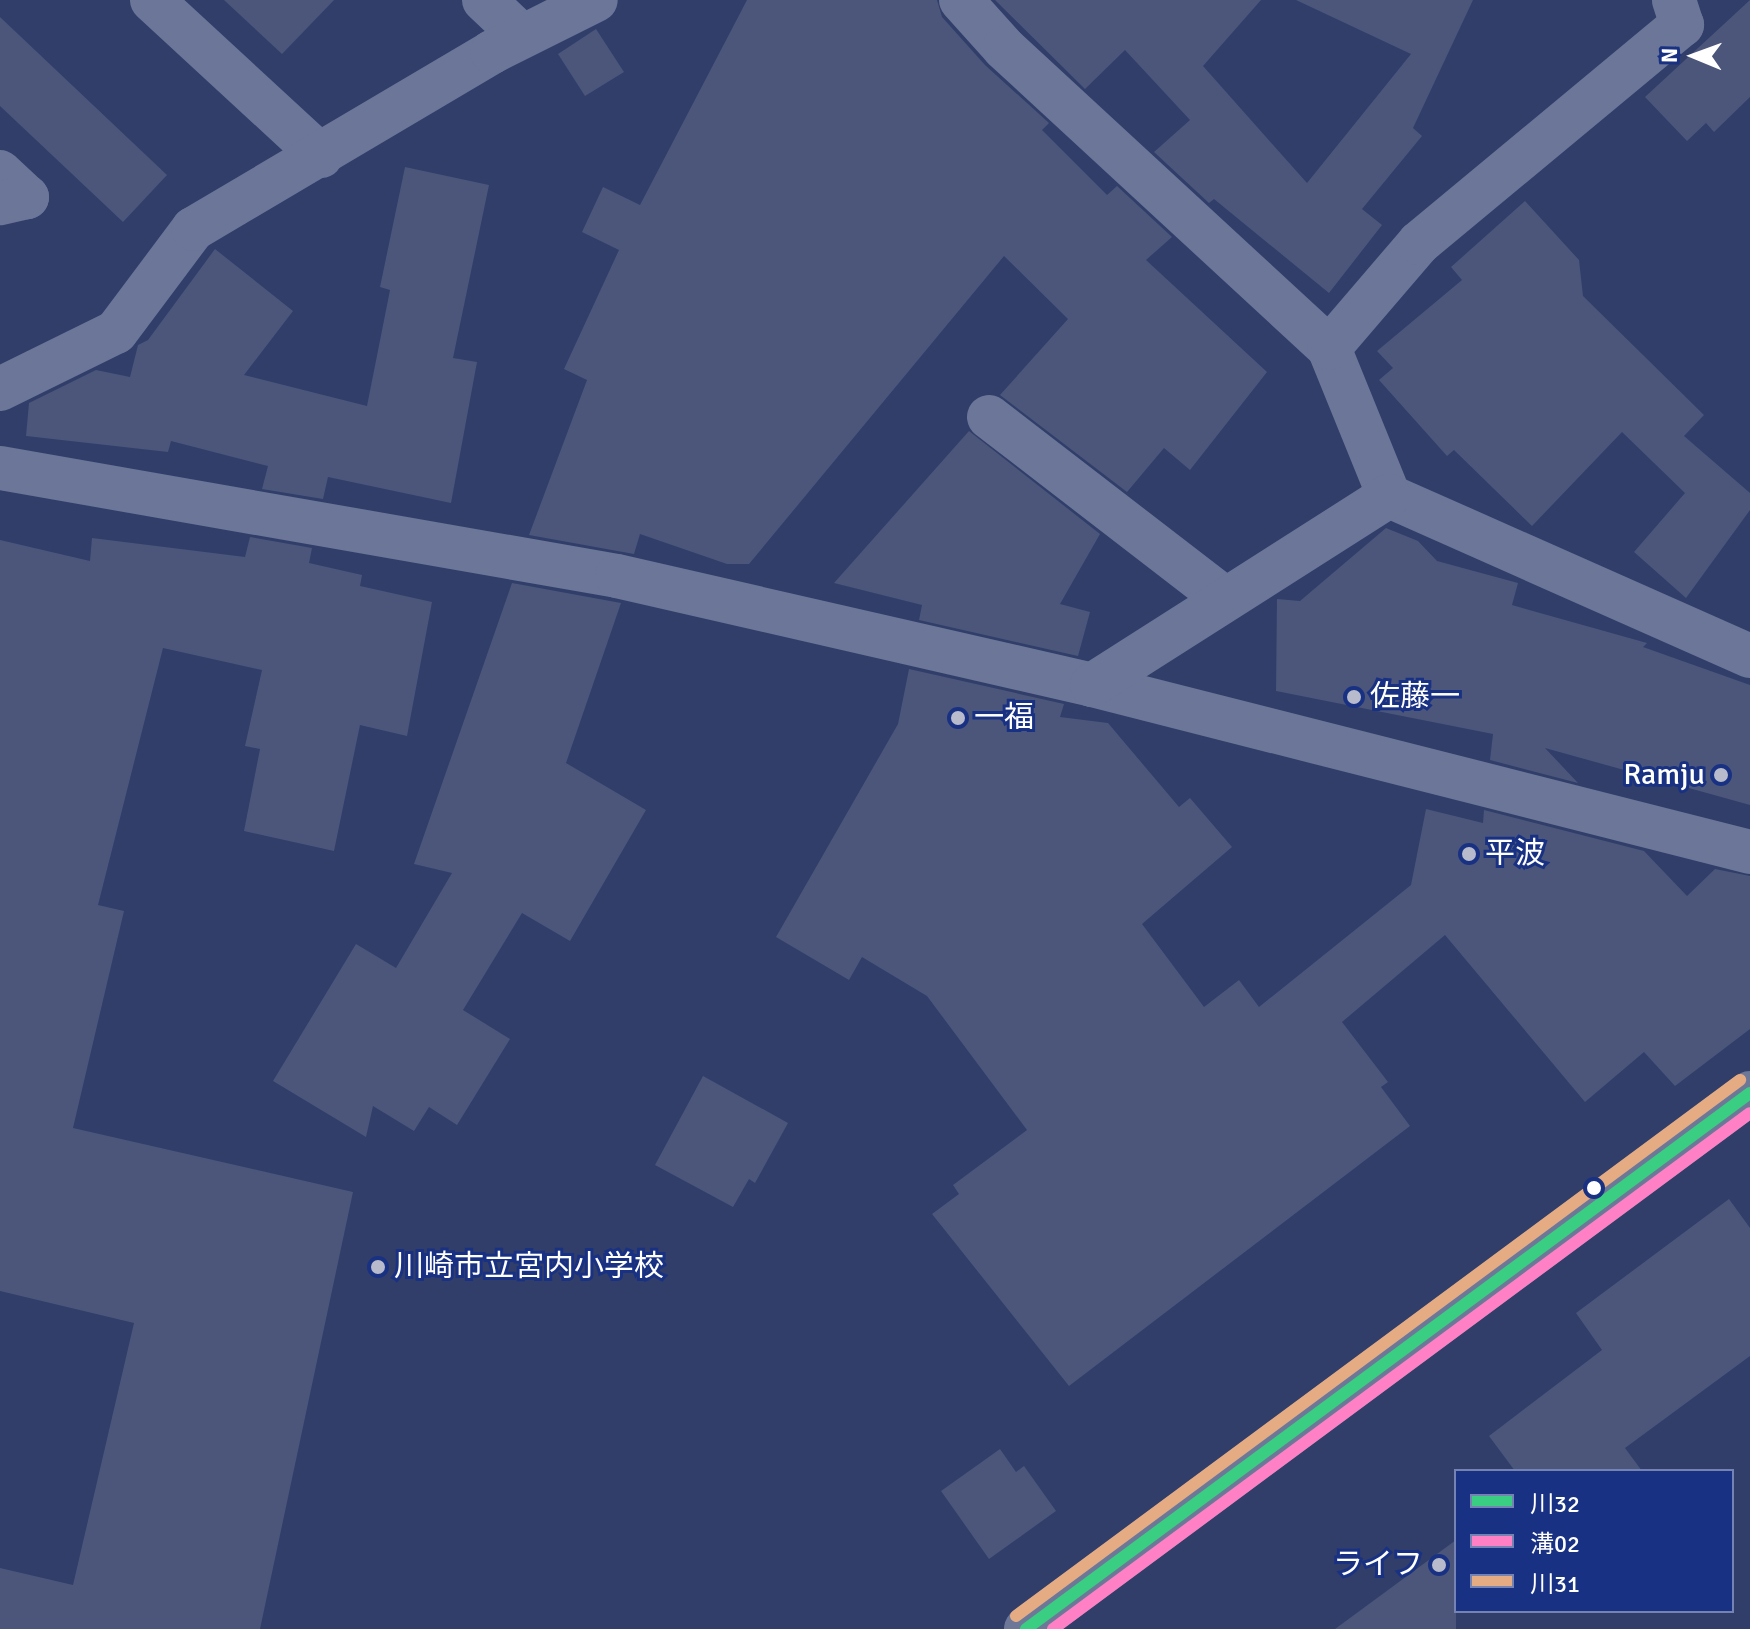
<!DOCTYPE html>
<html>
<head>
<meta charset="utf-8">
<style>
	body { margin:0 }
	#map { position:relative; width:1750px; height:1629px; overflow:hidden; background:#313e6a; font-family:Signika,"Noto Sans JP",sans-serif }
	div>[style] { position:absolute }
	.building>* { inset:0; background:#4b567a }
	.minor>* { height:44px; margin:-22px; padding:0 22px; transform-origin:22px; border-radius:22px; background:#6c7698 }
	.highway>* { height:44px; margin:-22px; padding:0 22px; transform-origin:22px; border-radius:22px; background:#6d7898 }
	.bus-1>* { height:12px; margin:-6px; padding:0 6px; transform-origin:6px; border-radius:6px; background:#3ace82 }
	.bus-2>* { height:12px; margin:-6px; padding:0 6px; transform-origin:6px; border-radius:6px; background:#ff80c5 }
	.bus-3>* { height:12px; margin:-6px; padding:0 6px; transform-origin:6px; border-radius:6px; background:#e5ac83 }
	.dots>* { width:22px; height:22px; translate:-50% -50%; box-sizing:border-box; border:4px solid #193182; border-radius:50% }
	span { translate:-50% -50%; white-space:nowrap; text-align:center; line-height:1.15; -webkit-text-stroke:6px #193182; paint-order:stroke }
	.poi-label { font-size:30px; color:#fff }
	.left { translate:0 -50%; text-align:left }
	.right { translate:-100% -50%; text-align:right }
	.legend { position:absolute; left:1454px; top:1469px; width:280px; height:144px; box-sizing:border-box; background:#193182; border:2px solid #7583b4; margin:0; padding:10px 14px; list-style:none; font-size:24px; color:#fff }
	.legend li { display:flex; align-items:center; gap:16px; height:40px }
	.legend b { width:40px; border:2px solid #7583b4 }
	.north { position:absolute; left:1654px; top:16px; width:80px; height:80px; -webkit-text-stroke:6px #193182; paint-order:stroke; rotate:271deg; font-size:22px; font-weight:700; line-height:32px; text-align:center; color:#fff }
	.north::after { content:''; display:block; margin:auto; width:28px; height:36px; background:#fff; clip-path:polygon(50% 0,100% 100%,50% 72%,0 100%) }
</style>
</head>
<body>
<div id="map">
	<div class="building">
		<i style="clip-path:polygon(224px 0,334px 0,282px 54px)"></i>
		<i style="clip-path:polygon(747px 0,937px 0,942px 17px,985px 65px,1049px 123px,1042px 130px,1107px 195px,1117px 186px,1172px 237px,1146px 260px,1267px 372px,1190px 470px,1164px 448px,1127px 492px,1000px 395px,1068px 319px,1004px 256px,749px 564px,727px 564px,640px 534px,634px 554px,529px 535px,587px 380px,564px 369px,619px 250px,582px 232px,603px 187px,640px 205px)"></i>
		<i style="clip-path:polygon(995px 0,1261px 0,1203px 66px,1307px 183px,1411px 54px,1296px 0,1473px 0,1413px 128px,1422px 136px,1362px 209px,1382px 225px,1329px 293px,1214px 199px,1209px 203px,1154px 152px,1190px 120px,1125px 50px,1085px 89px)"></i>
		<i style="clip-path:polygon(1750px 0,1750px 97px,1714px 132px,1706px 123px,1687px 141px,1645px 97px)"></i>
		<i style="clip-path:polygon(0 17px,167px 175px,123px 222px,0 106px)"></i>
		<i style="clip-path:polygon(596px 29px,624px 72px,585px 96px,558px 54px)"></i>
		<i style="clip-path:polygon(405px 167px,489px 185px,453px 358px,477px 362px,451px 503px,328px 477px,323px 499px,262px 489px,268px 466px,171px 441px,168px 452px,26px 436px,29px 403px,96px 370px,130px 377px,138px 345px,148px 340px,215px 249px,293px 311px,244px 375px,367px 406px,390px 290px,380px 287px)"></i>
		<i style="clip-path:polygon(1525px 201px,1579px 260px,1583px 296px,1704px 415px,1684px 436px,1750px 493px,1750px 510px,1686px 598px,1634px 552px,1685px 493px,1622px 432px,1532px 526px,1454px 450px,1447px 456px,1379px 380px,1393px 368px,1377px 351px,1462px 280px,1451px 267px)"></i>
		<i style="clip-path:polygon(969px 431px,1100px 534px,1060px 604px,1090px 612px,1078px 656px,919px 620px,922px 605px,834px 583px)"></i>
		<i style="clip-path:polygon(1386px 528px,1418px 541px,1437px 561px,1518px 583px,1512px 605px,1647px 643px,1643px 647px,1750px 685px,1750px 805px,1545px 748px,1578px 783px,1490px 760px,1493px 734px,1276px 691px,1277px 599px,1300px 601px)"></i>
		<i style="clip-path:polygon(250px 537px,312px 548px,309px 563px,362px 575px,360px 586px,432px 602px,407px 736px,360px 725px,334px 851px,244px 831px,260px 749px,245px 746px,262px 670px,163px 648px,98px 905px,124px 911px,73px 1128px,353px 1192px,260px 1629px,0 1629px,0 1568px,73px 1585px,134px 1323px,0 1291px,0 540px,90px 561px,92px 538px,245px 557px)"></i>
		<i style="clip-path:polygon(512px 583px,621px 603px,566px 763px,646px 810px,570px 941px,522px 913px,463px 1010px,510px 1039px,457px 1125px,429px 1107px,414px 1131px,373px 1106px,366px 1137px,273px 1081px,356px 944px,396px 968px,452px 873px,414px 864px)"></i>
		<i style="clip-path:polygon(909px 669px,1064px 704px,1060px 717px,1108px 723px,1179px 807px,1190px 798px,1232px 847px,1142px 924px,1204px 1007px,1239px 980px,1259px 1007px,1411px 885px,1426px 809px,1483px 823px,1484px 810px,1644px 851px,1687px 896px,1715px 869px,1750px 876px,1750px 1029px,1675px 1086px,1644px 1052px,1585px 1102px,1445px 935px,1342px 1022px,1388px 1082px,1381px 1087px,1410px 1126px,1069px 1386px,932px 1214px,959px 1194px,953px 1185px,1027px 1130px,927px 996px,862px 957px,849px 980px,776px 937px,898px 724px)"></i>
		<i style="clip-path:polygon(703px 1076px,788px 1123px,755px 1183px,749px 1179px,733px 1207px,655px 1165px)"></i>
		<i style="clip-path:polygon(1729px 1199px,1750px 1228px,1750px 1356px,1625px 1448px,1642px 1471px,1515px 1471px,1489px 1436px,1602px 1350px,1576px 1313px)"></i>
		<i style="clip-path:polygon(1000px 1449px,1016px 1472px,1024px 1466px,1056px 1511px,989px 1559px,941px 1491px)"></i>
		<i style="clip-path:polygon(1456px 1540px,1456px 1629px,1335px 1629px)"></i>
	</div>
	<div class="minor">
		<i style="left:152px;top:0;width:230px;rotate:42.7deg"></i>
		<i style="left:484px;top:0;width:52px;rotate:43.5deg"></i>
		<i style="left:961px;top:0;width:64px;rotate:48.1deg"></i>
		<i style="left:1004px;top:48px;width:442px;rotate:42.7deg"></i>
		<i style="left:1329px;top:348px;width:160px;rotate:67.9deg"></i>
		<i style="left:1389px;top:496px;width:395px;rotate:23.9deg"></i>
		<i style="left:0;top:172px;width:37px;rotate:43deg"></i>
		<i style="left:27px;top:197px;width:28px;rotate:167deg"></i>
		<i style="left:1329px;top:348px;width:138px;rotate:-49.4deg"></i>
		<i style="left:1419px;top:243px;width:342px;rotate:-39.7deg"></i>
		<i style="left:1682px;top:25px;width:26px;rotate:-108deg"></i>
		<i style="left:0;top:389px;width:129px;rotate:-26.2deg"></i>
		<i style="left:116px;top:332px;width:129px;rotate:-53.2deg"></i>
		<i style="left:193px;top:229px;width:347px;rotate:-30.6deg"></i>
		<i style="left:492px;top:52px;width:116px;rotate:-26.6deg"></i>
		<i style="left:989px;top:417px;width:297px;rotate:37.6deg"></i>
		<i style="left:0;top:468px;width:626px;rotate:9.93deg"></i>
		<i style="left:617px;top:576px;width:487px;rotate:12.9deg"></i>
		<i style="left:1092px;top:685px;width:679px;rotate:14.24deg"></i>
		<i style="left:1092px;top:685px;width:352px;rotate:-32.5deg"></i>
	</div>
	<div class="highway">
		<i style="left:1026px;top:1629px;width:901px;rotate:-36.51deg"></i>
	</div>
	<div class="bus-1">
		<i style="left:1026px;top:1629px;width:901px;rotate:-36.51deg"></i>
	</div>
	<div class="bus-2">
		<i style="left:1053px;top:1629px;width:867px;rotate:-36.51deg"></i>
	</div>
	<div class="bus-3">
		<i style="left:1016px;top:1616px;width:901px;rotate:-36.51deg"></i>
	</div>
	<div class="dots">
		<i style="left:1354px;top:697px;background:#b7bbcb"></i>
		<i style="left:958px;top:718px;background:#b7bbcb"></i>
		<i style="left:1721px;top:775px;background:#b7bbcb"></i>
		<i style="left:1469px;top:854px;background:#b7bbcb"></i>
		<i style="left:1594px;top:1188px;background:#fff"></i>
		<i style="left:378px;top:1267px;background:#b7bbcb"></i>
		<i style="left:1439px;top:1565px;background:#b7bbcb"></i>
	</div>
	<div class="poi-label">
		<span class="left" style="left:1370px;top:697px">佐藤一</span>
		<span class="left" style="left:974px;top:718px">一福</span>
		<span class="right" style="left:1705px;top:775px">Ramju</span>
		<span class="left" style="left:1485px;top:854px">平波</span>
		<span class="left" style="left:394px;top:1267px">川崎市立宮内小学校</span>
		<span class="right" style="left:1423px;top:1565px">ライフ</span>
	</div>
	<ul class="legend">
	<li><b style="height:10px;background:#3ace82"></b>川32</li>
	<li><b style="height:10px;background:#ff80c5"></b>溝02</li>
	<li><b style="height:10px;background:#e5ac83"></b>川31</li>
	</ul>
	<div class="north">N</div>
</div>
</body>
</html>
